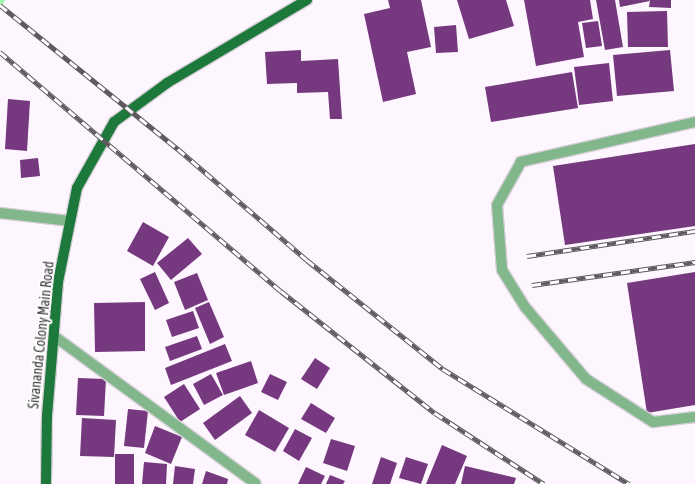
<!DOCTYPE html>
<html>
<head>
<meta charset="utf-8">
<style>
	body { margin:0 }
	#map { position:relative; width:695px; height:484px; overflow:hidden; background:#fdf6fe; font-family:"Asap Condensed",sans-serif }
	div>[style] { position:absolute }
	.stream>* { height:8px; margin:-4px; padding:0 4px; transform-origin:4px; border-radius:4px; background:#a1f9b2 }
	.building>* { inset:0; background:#76387e }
	.roads { filter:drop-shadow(1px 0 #d7d0d8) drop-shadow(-1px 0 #d7d0d8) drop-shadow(0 1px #d7d0d8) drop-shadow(0 -1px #d7d0d8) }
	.minor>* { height:10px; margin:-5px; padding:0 5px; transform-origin:5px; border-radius:5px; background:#82b78c }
	.major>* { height:10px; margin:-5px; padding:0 5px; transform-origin:5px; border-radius:5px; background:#1d793b }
	.rail>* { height:4.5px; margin-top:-2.25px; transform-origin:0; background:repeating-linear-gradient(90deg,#fff 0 9px,#5f5a60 0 18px); box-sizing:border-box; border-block:1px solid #5f5a60 }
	span { translate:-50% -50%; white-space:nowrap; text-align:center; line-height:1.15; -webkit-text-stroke:4px #fff; paint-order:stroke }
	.street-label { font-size:14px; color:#3f3a3f }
</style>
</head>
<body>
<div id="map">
	<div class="stream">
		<i style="left:0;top:1px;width:1px;rotate:-45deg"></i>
	</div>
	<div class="building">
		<i style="clip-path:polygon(388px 0,421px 0,431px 47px,407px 52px,416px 94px,383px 102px,364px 14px,390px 8px)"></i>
		<i style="clip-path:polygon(457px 0,506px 0,514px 26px,469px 39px)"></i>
		<i style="clip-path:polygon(524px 0,590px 0,593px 19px,578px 22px,584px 57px,536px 66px)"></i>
		<i style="clip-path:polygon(596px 0,615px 0,623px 47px,605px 50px)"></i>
		<i style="clip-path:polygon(619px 0,649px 0,650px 1px,620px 7px)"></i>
		<i style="clip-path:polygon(650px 0,671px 0,671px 8px,649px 7px)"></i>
		<i style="clip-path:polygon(667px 11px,668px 47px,628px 47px,627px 12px)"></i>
		<i style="clip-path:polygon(598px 21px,602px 46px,586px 48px,582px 23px)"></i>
		<i style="clip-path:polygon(456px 25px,458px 52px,436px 53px,434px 27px)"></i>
		<i style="clip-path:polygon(301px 50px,301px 61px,338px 59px,342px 119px,330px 119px,328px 92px,297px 93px,297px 83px,267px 84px,265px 52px)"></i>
		<i style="clip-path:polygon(670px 50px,674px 91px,617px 96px,613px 55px)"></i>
		<i style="clip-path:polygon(609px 63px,613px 101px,579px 105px,574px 67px)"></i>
		<i style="clip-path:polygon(572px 72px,578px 108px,491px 122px,485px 87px)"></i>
		<i style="clip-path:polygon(8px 99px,30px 101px,27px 151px,5px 149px)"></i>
		<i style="clip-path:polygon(695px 144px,695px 226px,565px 245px,553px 166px)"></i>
		<i style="clip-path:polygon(38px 158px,40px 176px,21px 178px,20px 160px)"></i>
		<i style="clip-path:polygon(143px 222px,169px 237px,153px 266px,127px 251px)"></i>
		<i style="clip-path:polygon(188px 238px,202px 254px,171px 280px,157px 263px)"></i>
		<i style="clip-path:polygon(155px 272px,169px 303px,155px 310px,140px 279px)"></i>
		<i style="clip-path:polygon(695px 272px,695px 405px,647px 413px,627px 283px)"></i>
		<i style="clip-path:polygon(197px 273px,208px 300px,185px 310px,174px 282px)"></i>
		<i style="clip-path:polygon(145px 302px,145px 351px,95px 352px,94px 303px)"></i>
		<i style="clip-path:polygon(209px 302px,224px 337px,210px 344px,195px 308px)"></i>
		<i style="clip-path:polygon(193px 311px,199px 328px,172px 337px,166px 320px)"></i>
		<i style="clip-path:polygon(197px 336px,202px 349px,170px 361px,165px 347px)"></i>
		<i style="clip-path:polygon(225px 344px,232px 361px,171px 385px,165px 368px)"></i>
		<i style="clip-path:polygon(315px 358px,330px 368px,317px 389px,301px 379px)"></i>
		<i style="clip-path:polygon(251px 361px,258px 383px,224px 395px,216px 373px)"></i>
		<i style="clip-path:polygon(211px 374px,223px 395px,204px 405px,193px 384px)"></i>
		<i style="clip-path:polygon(270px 374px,287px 382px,278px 400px,261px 392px)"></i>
		<i style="clip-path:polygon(78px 378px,106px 379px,104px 416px,76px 415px)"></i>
		<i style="clip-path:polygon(184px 384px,200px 409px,180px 422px,164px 397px)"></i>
		<i style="clip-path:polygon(240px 396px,252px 413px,215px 440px,203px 423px)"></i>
		<i style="clip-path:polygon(311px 403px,335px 418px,326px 433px,301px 419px)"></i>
		<i style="clip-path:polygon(128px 409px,148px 411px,144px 448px,124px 446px)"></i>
		<i style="clip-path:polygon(259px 410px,289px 428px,275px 452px,245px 435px)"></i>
		<i style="clip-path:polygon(82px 418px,116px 420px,114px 457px,80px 456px)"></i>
		<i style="clip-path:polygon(155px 426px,182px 437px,171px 464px,145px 453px)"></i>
		<i style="clip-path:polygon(295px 429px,312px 438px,299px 461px,283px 451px)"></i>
		<i style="clip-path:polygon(331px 439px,355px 446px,347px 471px,323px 463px)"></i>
		<i style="clip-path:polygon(442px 445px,467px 456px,455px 484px,426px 484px)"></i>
		<i style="clip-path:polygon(115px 454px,134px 454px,134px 484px,115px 484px)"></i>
		<i style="clip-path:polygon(381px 457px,397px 463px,390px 484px,372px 484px)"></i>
		<i style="clip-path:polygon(406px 457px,428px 464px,421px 484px,399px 478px)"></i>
		<i style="clip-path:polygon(144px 462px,167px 464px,166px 484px,142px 484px)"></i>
		<i style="clip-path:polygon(175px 466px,195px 469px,193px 484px,173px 484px)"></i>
		<i style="clip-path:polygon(465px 466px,516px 478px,514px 484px,461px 484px)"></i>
		<i style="clip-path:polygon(306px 467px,325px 476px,321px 484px,298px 484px)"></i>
		<i style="clip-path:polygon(206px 471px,228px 479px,227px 484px,202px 484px)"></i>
		<i style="clip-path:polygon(330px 475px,345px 481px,343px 484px,326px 484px)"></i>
	</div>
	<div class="roads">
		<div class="minor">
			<i style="left:695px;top:122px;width:179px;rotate:167.1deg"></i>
			<i style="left:521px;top:162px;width:49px;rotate:119.2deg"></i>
			<i style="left:497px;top:205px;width:65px;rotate:85.6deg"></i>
			<i style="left:502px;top:270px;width:44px;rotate:58.1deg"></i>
			<i style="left:525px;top:307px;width:94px;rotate:49.7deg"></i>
			<i style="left:586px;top:379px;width:80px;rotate:32.7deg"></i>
			<i style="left:653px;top:422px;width:42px;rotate:-6.8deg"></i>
			<i style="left:0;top:213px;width:70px;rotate:6.5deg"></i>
			<i style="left:54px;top:336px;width:250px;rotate:36.2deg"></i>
		</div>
		<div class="major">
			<i style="left:46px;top:484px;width:68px;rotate:-89.2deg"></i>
			<i style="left:47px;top:416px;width:134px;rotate:-85.3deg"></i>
			<i style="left:58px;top:282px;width:96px;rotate:-78.6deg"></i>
			<i style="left:77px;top:188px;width:76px;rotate:-60.7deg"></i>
			<i style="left:114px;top:122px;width:66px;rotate:-36.3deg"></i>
			<i style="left:167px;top:83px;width:163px;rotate:-30.7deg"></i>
		</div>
	</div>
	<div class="rail">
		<i style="left:0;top:5px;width:229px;rotate:39deg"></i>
		<i style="left:178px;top:149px;width:170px;rotate:40.7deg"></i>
		<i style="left:307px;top:260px;width:174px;rotate:38.7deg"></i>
		<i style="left:443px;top:369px;width:219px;rotate:31.7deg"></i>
		<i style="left:0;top:52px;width:369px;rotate:40.4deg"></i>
		<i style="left:281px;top:291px;width:196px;rotate:38.4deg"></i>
		<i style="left:435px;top:413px;width:130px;rotate:33.1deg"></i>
		<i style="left:527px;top:256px;width:170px;rotate:-8.5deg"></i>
		<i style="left:532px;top:285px;width:165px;rotate:-8deg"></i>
	</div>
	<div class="street-label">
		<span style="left:41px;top:335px;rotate:-84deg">Sivananda Colony Main Road</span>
	</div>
</div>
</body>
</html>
